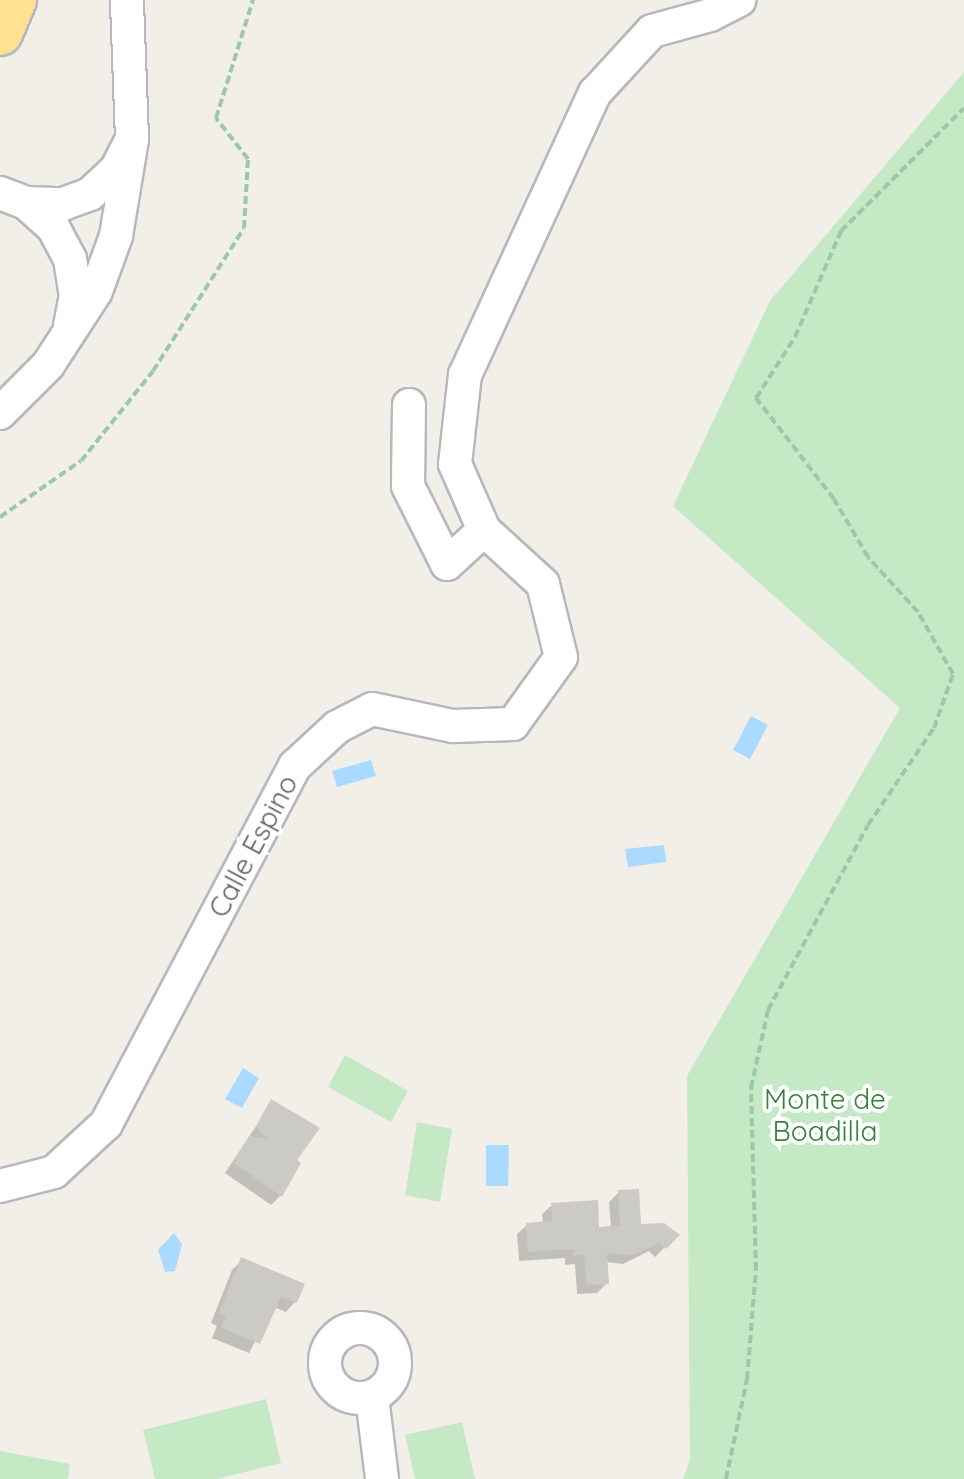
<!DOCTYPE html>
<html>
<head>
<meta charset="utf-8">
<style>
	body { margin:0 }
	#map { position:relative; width:964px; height:1479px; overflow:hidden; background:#f1efe8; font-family:Quicksand,sans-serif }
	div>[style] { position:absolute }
	.green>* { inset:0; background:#c5e8c5 }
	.water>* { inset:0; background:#aadaff }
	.shadow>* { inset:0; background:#0003 }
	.building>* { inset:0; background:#cccac5 }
	.path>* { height:4px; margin-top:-2px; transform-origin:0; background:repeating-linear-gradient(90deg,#9cc7a9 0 8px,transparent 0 12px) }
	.roads { filter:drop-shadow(2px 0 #b5b8bc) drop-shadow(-2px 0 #b5b8bc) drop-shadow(0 2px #b5b8bc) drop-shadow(0 -2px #b5b8bc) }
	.minor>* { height:32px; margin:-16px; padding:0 16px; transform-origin:16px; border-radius:16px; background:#fff }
	.minor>.ring { margin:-16px; padding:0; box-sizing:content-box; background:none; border:32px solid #fff; border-radius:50% }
	.highway>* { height:44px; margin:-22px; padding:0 22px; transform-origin:22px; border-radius:22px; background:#fde293 }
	span { translate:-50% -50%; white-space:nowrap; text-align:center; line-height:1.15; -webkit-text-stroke:8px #fff; paint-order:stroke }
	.street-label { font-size:28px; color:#5f6368 }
	.park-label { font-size:28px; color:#348238 }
</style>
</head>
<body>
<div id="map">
	<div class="green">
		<i style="clip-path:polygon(964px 72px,964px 1479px,683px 1479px,690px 1460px,687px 1076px,900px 708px,673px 506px,770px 301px)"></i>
		<i style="clip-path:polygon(345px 1055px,408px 1091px,391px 1122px,328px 1087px)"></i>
		<i style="clip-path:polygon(417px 1122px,452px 1129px,440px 1202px,405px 1195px)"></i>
		<i style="clip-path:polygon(266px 1399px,281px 1463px,217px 1479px,155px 1479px,143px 1430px)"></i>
		<i style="clip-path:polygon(462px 1422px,475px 1479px,415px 1479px,405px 1435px)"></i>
		<i style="clip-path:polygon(0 1451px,70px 1464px,68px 1479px,0 1479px)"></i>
	</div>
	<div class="water">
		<i style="clip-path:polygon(751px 716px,768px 725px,750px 759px,733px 750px)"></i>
		<i style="clip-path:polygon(371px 760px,376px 776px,337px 787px,332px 771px)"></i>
		<i style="clip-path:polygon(664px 845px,666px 862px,628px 867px,625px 849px)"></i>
		<i style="clip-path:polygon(243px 1068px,259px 1078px,242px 1108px,225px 1099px)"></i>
		<i style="clip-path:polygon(486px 1145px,509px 1145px,508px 1186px,486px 1186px)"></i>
		<i style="clip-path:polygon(174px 1233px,182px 1244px,175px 1271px,165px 1272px,158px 1250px)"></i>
	</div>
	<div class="shadow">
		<i style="clip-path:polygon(272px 1102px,294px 1160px,281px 1195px,271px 1205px,225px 1173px)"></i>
		<i style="clip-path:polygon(619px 1192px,639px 1226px,677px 1235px,655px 1257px,649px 1251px,623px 1264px,606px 1262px,607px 1283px,597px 1293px,577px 1294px,575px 1264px,565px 1265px,565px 1258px,519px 1261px,517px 1234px,527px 1225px,543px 1224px,542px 1214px,552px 1205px,598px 1229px,611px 1228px,609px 1202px)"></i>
		<i style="clip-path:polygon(242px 1260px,295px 1302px,286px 1312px,274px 1307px,249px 1353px,212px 1338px,217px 1326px,211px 1323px,232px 1270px)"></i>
	</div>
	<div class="building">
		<i style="clip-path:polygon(271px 1099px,320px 1128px,297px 1160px,301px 1163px,282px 1197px,234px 1163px,249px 1136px,267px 1139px,256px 1126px)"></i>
		<i style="clip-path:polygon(639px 1189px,641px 1224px,664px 1223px,680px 1235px,666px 1249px,659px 1243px,634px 1255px,607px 1253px,609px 1284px,587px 1285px,584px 1255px,574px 1256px,574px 1249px,528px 1252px,526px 1223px,552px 1221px,551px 1203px,598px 1200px,599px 1227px,620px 1225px,618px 1190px)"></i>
		<i style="clip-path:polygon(241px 1257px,305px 1284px,297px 1303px,281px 1297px,260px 1344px,221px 1328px,226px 1316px,219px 1313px)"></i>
	</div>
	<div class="path">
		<i style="left:0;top:517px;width:98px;rotate:-34.7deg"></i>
		<i style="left:81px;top:461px;width:115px;rotate:-51.3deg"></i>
		<i style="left:153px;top:371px;width:169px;rotate:-57.5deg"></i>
		<i style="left:244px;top:228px;width:69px;rotate:-86.7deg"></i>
		<i style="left:248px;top:159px;width:52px;rotate:-128deg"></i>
		<i style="left:216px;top:118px;width:124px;rotate:-72.6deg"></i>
		<i style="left:726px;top:1479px;width:102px;rotate:-78.1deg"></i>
		<i style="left:747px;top:1379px;width:109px;rotate:-85.3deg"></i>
		<i style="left:756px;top:1270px;width:182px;rotate:-91.6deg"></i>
		<i style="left:751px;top:1088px;width:80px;rotate:-77.7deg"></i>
		<i style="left:768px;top:1010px;width:210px;rotate:-61.6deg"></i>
		<i style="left:868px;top:825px;width:117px;rotate:-55.8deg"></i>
		<i style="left:934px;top:728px;width:57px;rotate:-70.6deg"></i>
		<i style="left:953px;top:674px;width:71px;rotate:-119.4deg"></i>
		<i style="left:918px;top:612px;width:74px;rotate:-132.3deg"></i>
		<i style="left:868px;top:557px;width:67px;rotate:-120.4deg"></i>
		<i style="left:834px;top:499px;width:128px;rotate:-127.7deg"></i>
		<i style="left:756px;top:398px;width:72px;rotate:-57.4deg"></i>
		<i style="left:795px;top:337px;width:116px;rotate:-66.5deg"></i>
		<i style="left:841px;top:231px;width:174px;rotate:-45deg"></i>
	</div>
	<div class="roads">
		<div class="minor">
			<i style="left:0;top:193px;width:28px;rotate:21deg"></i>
			<i style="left:26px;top:203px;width:36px;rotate:42deg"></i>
			<i style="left:53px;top:227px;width:36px;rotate:62deg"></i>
			<i style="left:70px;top:259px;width:36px;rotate:81deg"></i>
			<i style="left:76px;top:295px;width:32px;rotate:101deg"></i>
			<i style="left:26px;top:203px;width:37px;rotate:2deg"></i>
			<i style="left:63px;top:204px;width:29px;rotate:-20deg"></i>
			<i style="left:90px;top:194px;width:35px;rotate:-43deg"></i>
			<i style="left:116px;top:170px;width:28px;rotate:-63deg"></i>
			<i style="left:409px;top:405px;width:81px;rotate:90.7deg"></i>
			<i style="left:408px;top:486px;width:87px;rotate:63.4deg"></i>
			<i style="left:447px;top:564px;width:50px;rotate:-42.6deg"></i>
			<i style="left:0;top:413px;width:68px;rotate:-45deg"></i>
			<i style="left:48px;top:365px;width:88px;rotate:-57deg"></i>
			<i style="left:96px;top:291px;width:59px;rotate:-70deg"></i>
			<i style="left:116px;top:236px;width:98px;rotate:-80.6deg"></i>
			<i style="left:132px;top:139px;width:139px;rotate:-92.1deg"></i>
			<i style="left:0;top:1186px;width:56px;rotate:-14.5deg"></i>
			<i style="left:54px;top:1172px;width:71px;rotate:-42.7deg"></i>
			<i style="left:106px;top:1124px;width:405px;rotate:-62.2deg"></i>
			<i style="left:295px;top:766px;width:57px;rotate:-42.9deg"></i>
			<i style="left:337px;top:727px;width:39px;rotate:-27deg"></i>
			<i style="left:372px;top:709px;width:83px;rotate:11.9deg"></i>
			<i style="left:453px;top:726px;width:60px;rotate:-1.9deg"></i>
			<i style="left:513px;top:724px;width:82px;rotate:-54.4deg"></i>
			<i style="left:561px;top:657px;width:75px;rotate:-103.9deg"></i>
			<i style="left:543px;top:584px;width:80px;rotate:-137.5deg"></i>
			<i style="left:484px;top:530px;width:72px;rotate:-113.7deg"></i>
			<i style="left:455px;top:464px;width:90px;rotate:-83.6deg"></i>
			<i style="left:465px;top:375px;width:311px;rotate:-65.3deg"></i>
			<i style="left:595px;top:93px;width:84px;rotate:-47.4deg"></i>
			<i style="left:652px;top:31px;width:60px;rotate:-15.4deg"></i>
			<i style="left:710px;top:15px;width:33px;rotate:-27deg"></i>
			<i class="ring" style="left:325px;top:1328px;width:38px;height:38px"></i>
			<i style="left:372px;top:1397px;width:83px;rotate:83deg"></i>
		</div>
		<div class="highway">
			<i style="left:0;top:33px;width:36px;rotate:-67deg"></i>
		</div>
	</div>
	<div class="street-label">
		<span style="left:253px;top:846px;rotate:-62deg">Calle Espino</span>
	</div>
	<div class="park-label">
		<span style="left:825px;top:1115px">Monte de<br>Boadilla</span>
	</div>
</div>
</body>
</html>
